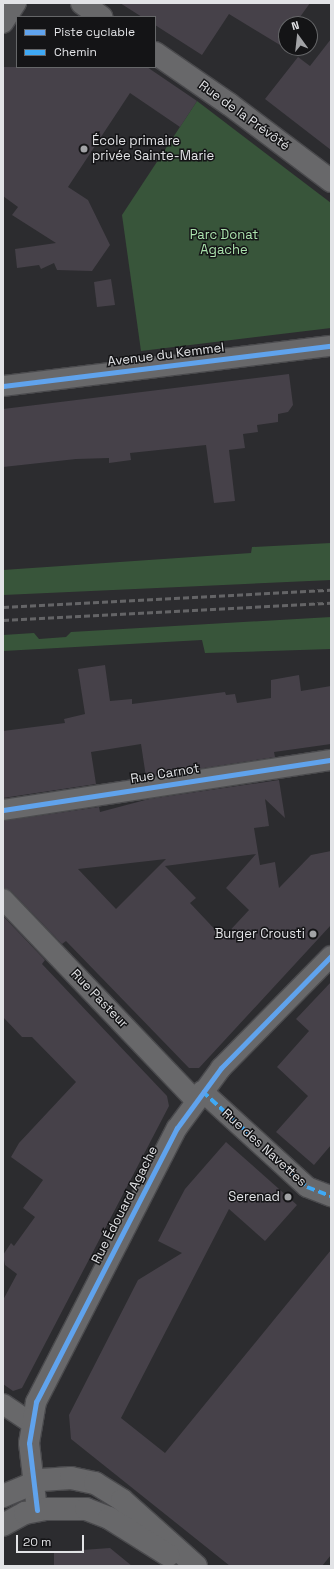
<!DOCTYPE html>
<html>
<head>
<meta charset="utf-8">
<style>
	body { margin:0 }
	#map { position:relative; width:334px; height:1569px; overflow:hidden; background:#2c2c2f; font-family:"Space Grotesk",sans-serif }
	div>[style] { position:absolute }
	.green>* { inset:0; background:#38553a }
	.building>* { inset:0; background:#464149 }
	.roads { filter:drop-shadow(1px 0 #4a4a4d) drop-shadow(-1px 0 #4a4a4d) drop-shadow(0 1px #4a4a4d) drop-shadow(0 -1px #4a4a4d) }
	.minor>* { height:20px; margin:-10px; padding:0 10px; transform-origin:10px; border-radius:10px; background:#68686a }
	.tertiary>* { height:22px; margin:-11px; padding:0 11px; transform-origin:11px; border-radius:11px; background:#68686a }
	.rail>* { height:3px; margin-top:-1.5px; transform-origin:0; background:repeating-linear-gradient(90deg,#646466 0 6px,transparent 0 9px) }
	.quiet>* { height:4px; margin-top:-2px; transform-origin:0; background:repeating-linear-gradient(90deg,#3fa9f5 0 8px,transparent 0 12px) }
	.cycleway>* { height:5px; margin:-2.5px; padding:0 2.5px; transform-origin:2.5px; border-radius:2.5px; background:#60a3ed }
	.dots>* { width:11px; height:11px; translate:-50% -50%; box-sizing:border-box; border:2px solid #141416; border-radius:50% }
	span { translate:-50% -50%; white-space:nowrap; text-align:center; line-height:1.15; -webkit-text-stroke:3px #141416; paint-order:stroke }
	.street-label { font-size:13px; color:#e2e3e6 }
	.poi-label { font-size:13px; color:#e2e3e6 }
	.left { translate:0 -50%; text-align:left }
	.right { translate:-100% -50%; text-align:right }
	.park-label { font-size:13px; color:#abe3ad }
	.frame { position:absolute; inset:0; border:4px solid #e2e3e6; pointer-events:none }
	.legend { position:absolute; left:16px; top:16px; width:140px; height:52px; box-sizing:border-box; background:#141416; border:1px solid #666769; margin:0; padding:5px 7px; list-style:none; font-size:12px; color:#e2e3e6 }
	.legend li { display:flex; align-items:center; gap:8px; height:20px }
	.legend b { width:20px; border:1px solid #666769 }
	.north { position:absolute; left:278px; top:16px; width:40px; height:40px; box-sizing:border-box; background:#141416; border:1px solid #666769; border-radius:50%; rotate:345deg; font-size:11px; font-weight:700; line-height:16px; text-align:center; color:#e2e3e6 }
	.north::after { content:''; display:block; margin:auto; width:14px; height:18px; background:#a2a3a6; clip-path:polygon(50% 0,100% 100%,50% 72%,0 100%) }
	.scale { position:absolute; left:16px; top:1535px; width:68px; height:18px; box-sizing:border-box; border:2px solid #e2e3e6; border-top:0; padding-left:5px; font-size:12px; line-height:14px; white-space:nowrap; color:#e2e3e6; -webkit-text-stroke:3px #141416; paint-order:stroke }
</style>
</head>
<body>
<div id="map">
	<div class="green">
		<i style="clip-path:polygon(197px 101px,331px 203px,331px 328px,141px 351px,122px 215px)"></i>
		<i style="clip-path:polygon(331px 543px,331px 580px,3px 595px,3px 570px,251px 553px,252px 547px)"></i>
		<i style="clip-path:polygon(331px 617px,331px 649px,205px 653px,202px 640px,3px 651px,3px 635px,34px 633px,39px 639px,66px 637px,71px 632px)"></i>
	</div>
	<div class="building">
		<i style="clip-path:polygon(120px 3px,310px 3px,295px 24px,286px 24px,286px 36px,280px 45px,229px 14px,202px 55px,155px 25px,155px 17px,142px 17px)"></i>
		<i style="clip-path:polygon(331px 39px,331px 150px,265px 99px,298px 57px,310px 66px)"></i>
		<i style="clip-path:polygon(3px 67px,147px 67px,197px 101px,180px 127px,130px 93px,68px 187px,88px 200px,110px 245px,92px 271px,57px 270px,54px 263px,41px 269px,39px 265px,17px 268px,15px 249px,56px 243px,12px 215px,18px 207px,3px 196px)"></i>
		<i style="clip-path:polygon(111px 279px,115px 305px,97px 307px,94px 282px)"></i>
		<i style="clip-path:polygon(289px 374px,293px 405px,288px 412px,278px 414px,278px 422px,257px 425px,258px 432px,243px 434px,245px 448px,229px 450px,235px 501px,214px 503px,206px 445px,130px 453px,131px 460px,109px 463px,109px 458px,76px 459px,3px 467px,3px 409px)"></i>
		<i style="clip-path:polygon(105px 665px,110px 701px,132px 699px,132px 704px,225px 692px,226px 695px,235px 694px,237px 703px,271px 698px,271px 680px,299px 675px,301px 691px,331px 686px,331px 744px,274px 752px,275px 757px,146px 777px,141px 744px,91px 752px,96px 784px,3px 798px,3px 731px,65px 723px,64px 719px,85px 714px,78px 669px)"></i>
		<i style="clip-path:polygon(evenodd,279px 780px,285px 818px,265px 799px,269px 826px,254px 828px,260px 865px,275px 862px,279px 888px,311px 855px,331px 851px,331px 925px,199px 1068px,189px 1068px,66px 941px,62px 944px,11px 891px,3px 888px,3px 821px,99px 807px,100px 812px,149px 799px,279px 780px,256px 854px,226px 888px,249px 910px,223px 938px,190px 903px,196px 898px,165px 866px,256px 854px,279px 780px,166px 859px,116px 909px,78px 869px,166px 859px)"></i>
		<i style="clip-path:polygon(3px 916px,45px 960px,42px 964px,167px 1096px,169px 1106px,22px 1388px,13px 1391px,3px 1384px,3px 1300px,17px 1274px,5px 1265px,3px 1255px,11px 1243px,14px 1246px,35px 1217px,23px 1208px,43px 1180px,11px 1157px,19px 1143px,76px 1082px,32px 1037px,22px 1037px,3px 1017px)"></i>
		<i style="clip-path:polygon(331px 982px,331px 1145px,314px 1165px,276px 1132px,308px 1096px,277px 1067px,309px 1031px,296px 1019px)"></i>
		<i style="clip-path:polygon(226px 1142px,297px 1205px,265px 1241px,229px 1209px,121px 1418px,165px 1453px,331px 1250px,331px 1555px,322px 1566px,230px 1566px,71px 1439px,69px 1415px,138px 1280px,182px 1253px,158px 1241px,177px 1204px,185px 1189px)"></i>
		<i style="clip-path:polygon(110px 1548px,132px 1566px,54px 1566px,54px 1552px)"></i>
	</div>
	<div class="roads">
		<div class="minor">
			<i style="left:3px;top:23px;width:24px;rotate:-57deg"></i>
			<i style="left:3px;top:386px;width:330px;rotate:-7deg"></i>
			<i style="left:3px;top:810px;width:332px;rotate:-8.7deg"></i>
			<i style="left:3px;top:899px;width:278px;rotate:46.3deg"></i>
			<i style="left:202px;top:1091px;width:142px;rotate:42.4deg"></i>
			<i style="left:307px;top:1187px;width:26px;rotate:21deg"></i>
			<i style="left:3px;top:1404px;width:34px;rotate:34deg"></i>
			<i style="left:37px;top:1510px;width:67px;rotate:-96.8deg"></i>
			<i style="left:29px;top:1443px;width:42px;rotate:-80.3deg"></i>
			<i style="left:36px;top:1402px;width:308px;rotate:-62.8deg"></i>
			<i style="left:177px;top:1128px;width:74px;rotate:-53.7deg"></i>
			<i style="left:221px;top:1068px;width:157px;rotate:-45.5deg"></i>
		</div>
		<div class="tertiary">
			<i style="left:82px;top:3px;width:24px;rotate:36deg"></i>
			<i style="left:155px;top:53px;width:90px;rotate:34.6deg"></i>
			<i style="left:229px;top:104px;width:128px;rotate:37deg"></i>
			<i style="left:3px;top:1496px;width:41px;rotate:-22.8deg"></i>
			<i style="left:41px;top:1480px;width:30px;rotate:-4deg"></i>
			<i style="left:71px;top:1478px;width:25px;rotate:12deg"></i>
			<i style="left:95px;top:1483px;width:32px;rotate:32deg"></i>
			<i style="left:122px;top:1500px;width:99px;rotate:41.7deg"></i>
			<i style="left:3px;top:1525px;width:25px;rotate:-29deg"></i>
			<i style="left:25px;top:1513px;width:20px;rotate:-11deg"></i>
			<i style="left:45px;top:1509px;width:41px"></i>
			<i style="left:86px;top:1509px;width:25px;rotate:21deg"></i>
			<i style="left:109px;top:1518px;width:70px;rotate:32.1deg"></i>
		</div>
	</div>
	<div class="rail">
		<i style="left:3px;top:607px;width:328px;rotate:-3deg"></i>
		<i style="left:3px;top:620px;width:328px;rotate:-3deg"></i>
	</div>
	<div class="quiet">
		<i style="left:202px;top:1091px;width:142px;rotate:42.4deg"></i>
		<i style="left:307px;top:1187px;width:26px;rotate:21deg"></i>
	</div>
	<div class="cycleway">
		<i style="left:3px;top:386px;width:330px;rotate:-7deg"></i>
		<i style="left:3px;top:810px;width:332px;rotate:-8.7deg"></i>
		<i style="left:37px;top:1510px;width:67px;rotate:-96.8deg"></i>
		<i style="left:29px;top:1443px;width:42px;rotate:-80.3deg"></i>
		<i style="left:36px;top:1402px;width:308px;rotate:-62.8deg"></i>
		<i style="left:177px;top:1128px;width:74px;rotate:-53.7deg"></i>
		<i style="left:221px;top:1068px;width:157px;rotate:-45.5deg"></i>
	</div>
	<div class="dots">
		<i style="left:84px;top:149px;background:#a2a3a6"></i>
		<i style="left:313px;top:934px;background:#a2a3a6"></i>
		<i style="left:288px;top:1197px;background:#a2a3a6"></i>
	</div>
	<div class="street-label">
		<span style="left:244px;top:116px;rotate:36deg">Rue de la Prévôté</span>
		<span style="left:166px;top:355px;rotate:-7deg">Avenue du Kemmel</span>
		<span style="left:165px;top:774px;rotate:-9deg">Rue Carnot</span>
		<span style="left:99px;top:999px;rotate:46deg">Rue Pasteur</span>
		<span style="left:264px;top:1148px;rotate:42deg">Rue des Navettes</span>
		<span style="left:125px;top:1205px;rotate:-63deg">Rue Édouard Agache</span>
	</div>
	<div class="poi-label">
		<span class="left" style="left:92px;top:149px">École primaire<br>privée Sainte-Marie</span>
		<span class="right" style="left:305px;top:934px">Burger Crousti</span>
		<span class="right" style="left:280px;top:1197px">Serenad</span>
	</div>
	<div class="park-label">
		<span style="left:224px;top:243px">Parc Donat<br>Agache</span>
	</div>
	<div class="frame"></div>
	<ul class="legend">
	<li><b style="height:5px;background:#60a3ed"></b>Piste cyclable</li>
	<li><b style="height:5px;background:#3fa9f5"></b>Chemin</li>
	</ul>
	<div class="north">N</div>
	<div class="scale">20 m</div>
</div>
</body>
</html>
